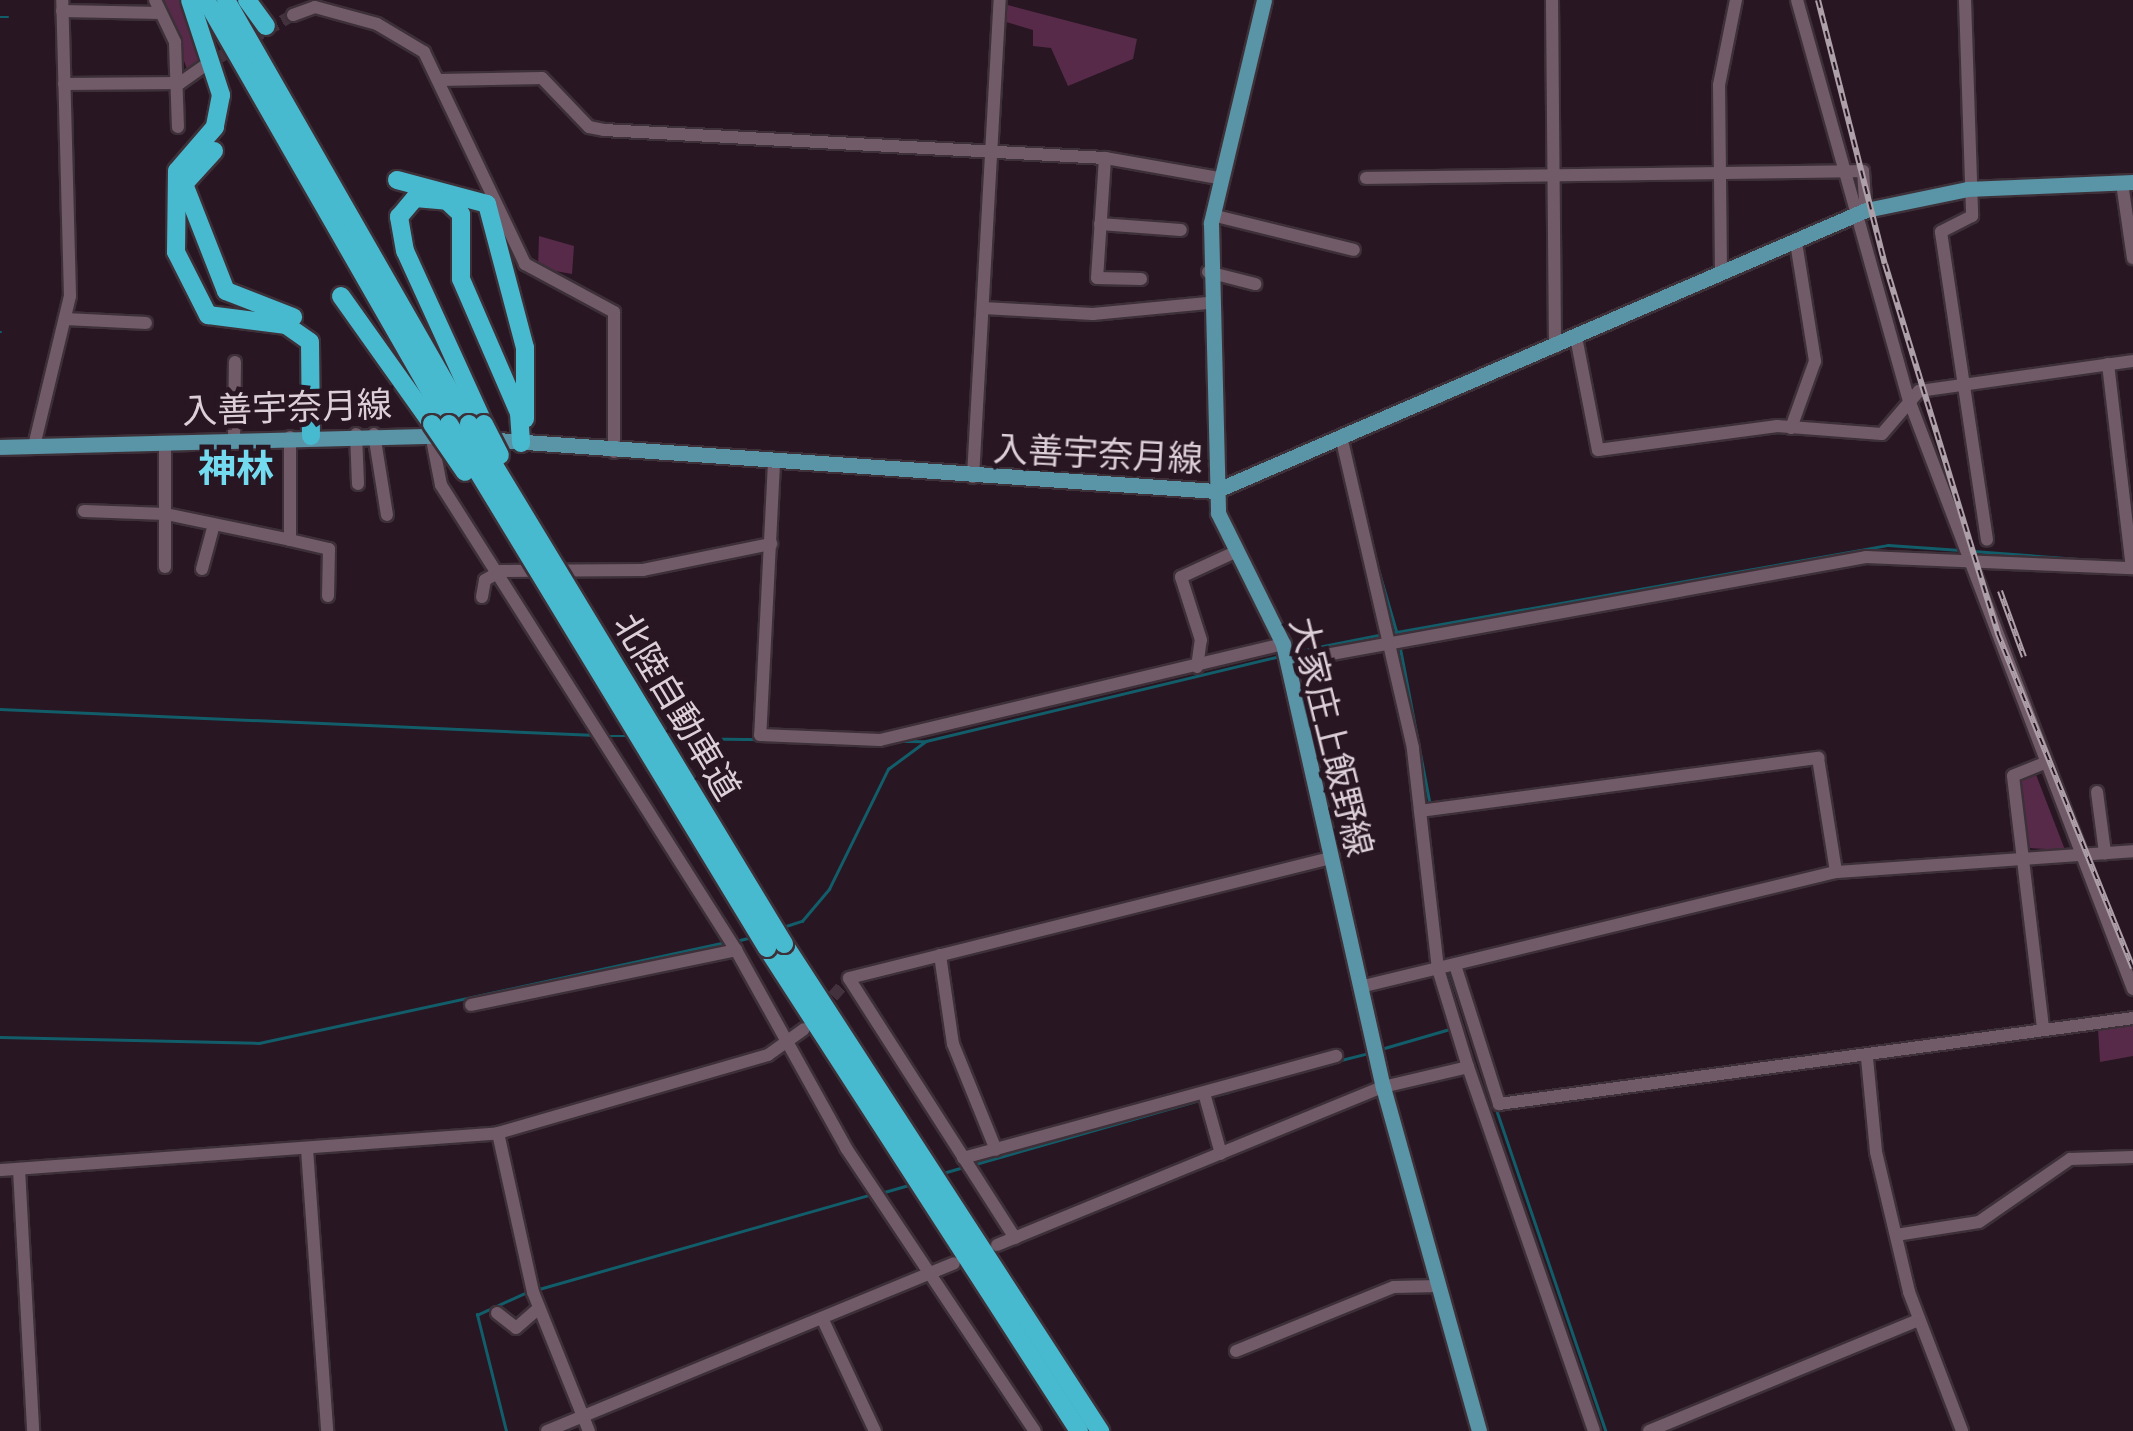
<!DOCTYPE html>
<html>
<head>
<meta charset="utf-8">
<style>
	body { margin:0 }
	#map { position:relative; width:2133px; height:1431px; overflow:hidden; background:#281622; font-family:Figtree,"Noto Sans JP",sans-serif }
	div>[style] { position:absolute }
	.green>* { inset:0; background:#562a48 }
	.stream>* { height:2.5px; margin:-1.25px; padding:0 1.25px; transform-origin:1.25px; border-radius:1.25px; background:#125d6a }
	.minor-tunnel>* { height:12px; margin-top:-6px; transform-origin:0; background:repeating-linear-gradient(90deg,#43323d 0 12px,transparent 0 18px) }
	.roads { filter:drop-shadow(2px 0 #3d3038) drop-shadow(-2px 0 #3d3038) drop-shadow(0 2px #3d3038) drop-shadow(0 -2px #3d3038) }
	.minor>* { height:12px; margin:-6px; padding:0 6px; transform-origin:6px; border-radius:6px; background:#725b69 }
	.major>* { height:15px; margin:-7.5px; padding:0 7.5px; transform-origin:7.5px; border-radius:7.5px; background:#5994a7 }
	.highway>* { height:18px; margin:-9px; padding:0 9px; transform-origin:9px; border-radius:9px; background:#48bad0 }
	.rail>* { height:6px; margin-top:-3px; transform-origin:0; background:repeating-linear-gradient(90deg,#281622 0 8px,#aea0a9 0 16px); box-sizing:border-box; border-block:2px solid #aea0a9 }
	.bridges { filter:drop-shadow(2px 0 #3d3038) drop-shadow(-2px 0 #3d3038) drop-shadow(0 2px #3d3038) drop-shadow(0 -2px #3d3038) }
	.highway-bridge>* { height:18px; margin:-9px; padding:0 9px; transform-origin:9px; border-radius:9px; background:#48bad0 }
	span { translate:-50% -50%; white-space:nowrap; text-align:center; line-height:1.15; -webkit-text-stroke:10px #281622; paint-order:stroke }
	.street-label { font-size:35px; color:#dccfd7 }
	.neighbourhood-label { font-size:38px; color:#73daef; font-weight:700 }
</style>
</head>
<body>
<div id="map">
	<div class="green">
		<i style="clip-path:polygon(162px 0,180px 0,207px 60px,188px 72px)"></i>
		<i style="clip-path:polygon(1004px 4px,1137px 39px,1133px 59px,1068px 86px,1051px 48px,1033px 46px,1033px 30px,1003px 21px)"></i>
		<i style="clip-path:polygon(539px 236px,574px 246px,572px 274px,538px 268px)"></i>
		<i style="clip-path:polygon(2035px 772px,2065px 850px,2028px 848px,2018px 777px)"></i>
		<i style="clip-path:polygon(2133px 1025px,2133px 1056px,2100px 1062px,2098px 1029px)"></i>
	</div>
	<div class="stream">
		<i style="left:0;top:17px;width:8px"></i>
		<i style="left:0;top:332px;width:1px"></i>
		<i style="left:1973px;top:551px;width:132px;rotate:4.3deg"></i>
		<i style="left:1377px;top:564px;width:72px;rotate:73.8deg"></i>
		<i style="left:1391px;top:633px;width:505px;rotate:-10.04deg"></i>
		<i style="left:1888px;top:545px;width:72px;rotate:4deg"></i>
		<i style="left:1400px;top:646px;width:160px;rotate:79.2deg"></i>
		<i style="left:1293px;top:652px;width:92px;rotate:-11.3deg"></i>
		<i style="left:0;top:709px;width:596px;rotate:2.5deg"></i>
		<i style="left:608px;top:736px;width:22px"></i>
		<i style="left:668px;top:738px;width:257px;rotate:0.7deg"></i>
		<i style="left:783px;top:927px;width:20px;rotate:-18deg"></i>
		<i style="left:802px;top:921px;width:42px;rotate:-49.8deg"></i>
		<i style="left:829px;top:889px;width:134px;rotate:-63.8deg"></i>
		<i style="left:888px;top:769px;width:47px;rotate:-36.4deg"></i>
		<i style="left:926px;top:741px;width:365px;rotate:-13.5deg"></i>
		<i style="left:736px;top:941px;width:16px;rotate:-14deg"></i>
		<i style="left:1450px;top:973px;width:484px;rotate:71.2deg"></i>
		<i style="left:0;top:1037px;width:259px;rotate:1.3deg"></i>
		<i style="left:259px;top:1043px;width:475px;rotate:-12.2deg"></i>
		<i style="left:1381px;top:1049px;width:72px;rotate:-16.2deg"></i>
		<i style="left:1337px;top:1061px;width:32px;rotate:-14deg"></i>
		<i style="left:1212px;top:1096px;width:17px;rotate:-13deg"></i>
		<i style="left:972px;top:1165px;width:237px;rotate:-15.9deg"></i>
		<i style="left:943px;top:1173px;width:22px;rotate:-16deg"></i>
		<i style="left:881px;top:1193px;width:32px;rotate:-16deg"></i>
		<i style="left:539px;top:1289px;width:342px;rotate:-15.9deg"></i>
		<i style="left:506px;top:1431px;width:120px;rotate:-104deg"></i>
		<i style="left:477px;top:1315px;width:55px;rotate:-24.7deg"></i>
	</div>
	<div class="minor-tunnel">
		<i style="left:204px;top:66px;width:103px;rotate:-29.8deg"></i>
		<i style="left:821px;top:1010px;width:43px;rotate:-48.8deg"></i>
	</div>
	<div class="roads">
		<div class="minor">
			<i style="left:155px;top:0;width:47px;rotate:64.5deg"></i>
			<i style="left:175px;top:42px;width:85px;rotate:88deg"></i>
			<i style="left:1552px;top:0;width:347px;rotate:89.5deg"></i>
			<i style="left:1797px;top:0;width:415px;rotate:74.4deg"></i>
			<i style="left:1909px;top:400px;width:630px;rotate:69.18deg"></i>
			<i style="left:1965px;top:0;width:216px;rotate:88.1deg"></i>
			<i style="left:1972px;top:216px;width:35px;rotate:153deg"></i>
			<i style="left:1941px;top:232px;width:311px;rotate:81.5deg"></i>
			<i style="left:62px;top:11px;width:99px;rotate:1.2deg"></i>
			<i style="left:293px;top:15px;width:23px;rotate:-20deg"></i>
			<i style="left:315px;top:7px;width:64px;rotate:15.3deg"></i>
			<i style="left:377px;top:24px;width:55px;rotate:30.8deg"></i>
			<i style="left:424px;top:52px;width:235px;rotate:64.5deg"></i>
			<i style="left:525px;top:264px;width:101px;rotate:28.3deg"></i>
			<i style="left:614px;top:312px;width:140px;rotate:90deg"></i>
			<i style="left:440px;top:80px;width:102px;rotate:-1.1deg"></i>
			<i style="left:542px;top:78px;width:68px;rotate:46.2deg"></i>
			<i style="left:589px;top:127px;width:15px;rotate:11deg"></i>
			<i style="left:604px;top:130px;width:502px;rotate:3.2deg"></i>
			<i style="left:1105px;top:158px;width:115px;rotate:10deg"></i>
			<i style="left:64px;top:84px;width:116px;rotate:-0.5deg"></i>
			<i style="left:180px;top:83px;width:28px;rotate:-35deg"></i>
			<i style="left:1105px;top:158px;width:120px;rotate:93.8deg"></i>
			<i style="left:1097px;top:278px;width:44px;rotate:1.3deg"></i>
			<i style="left:1366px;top:178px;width:497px;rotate:-0.8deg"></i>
			<i style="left:1863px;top:171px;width:39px;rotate:86deg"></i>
			<i style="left:2122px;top:183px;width:76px;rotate:81.7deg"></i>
			<i style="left:1212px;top:215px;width:146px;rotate:13.8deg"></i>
			<i style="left:1100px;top:224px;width:81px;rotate:4.2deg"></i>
			<i style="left:1208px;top:272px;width:49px;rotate:14.3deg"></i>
			<i style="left:1721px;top:273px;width:188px;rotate:-90.6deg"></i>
			<i style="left:1719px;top:85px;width:87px;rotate:-78.7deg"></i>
			<i style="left:983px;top:308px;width:110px;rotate:3.1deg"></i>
			<i style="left:1093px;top:314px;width:115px;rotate:-5.5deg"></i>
			<i style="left:66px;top:319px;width:80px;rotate:2.9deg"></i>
			<i style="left:1576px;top:337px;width:115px;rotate:79deg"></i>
			<i style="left:1598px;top:450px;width:181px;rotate:-7.6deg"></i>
			<i style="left:1777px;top:426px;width:105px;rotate:4.4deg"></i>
			<i style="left:1882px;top:434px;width:57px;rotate:-49.3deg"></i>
			<i style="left:1919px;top:391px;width:216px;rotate:-8deg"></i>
			<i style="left:2108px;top:364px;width:205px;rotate:83.3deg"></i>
			<i style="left:1791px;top:428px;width:71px;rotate:-70.3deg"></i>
			<i style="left:1815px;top:361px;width:121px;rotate:-99.1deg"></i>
			<i style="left:356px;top:434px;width:50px;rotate:87.7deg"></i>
			<i style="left:374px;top:434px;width:82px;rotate:80.9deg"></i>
			<i style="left:431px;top:434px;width:52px;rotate:78.9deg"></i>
			<i style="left:441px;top:485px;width:551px;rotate:57.61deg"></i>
			<i style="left:736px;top:950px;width:227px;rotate:60.9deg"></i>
			<i style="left:846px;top:1148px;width:340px;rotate:56.3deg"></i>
			<i style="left:234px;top:440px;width:78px;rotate:-89.3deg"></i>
			<i style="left:34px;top:446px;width:154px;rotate:-76.5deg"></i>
			<i style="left:70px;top:296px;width:296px;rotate:-91.5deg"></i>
			<i style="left:774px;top:463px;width:272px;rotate:92.9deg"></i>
			<i style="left:760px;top:735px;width:120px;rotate:2.4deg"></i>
			<i style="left:880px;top:740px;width:414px;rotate:-13.4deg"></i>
			<i style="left:973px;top:477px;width:478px;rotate:-86.8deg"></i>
			<i style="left:84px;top:511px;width:82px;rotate:2.1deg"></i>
			<i style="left:166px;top:514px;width:127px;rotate:11.8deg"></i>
			<i style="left:290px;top:540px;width:103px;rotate:-90deg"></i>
			<i style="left:290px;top:540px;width:40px;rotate:13deg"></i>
			<i style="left:329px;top:549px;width:47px;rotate:91.2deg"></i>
			<i style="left:165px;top:567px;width:125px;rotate:-90deg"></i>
			<i style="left:202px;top:569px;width:42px;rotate:-75deg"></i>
			<i style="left:482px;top:597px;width:17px;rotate:-80deg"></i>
			<i style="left:485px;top:580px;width:18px;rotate:-29deg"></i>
			<i style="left:501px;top:571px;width:142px;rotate:-0.4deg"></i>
			<i style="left:643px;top:570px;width:131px;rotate:-11.5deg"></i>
			<i style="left:1287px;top:662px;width:588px;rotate:-10.28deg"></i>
			<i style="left:1866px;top:557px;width:267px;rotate:2.4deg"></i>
			<i style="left:1197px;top:667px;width:27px;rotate:-82deg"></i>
			<i style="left:1201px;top:640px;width:66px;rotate:-107.6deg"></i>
			<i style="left:1181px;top:577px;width:57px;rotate:-24.8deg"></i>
			<i style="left:2042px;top:764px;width:31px;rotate:158deg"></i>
			<i style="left:2013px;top:776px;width:252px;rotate:83.2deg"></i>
			<i style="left:2097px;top:792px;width:62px;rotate:82.5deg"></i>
			<i style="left:1420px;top:811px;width:402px;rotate:-7.6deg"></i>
			<i style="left:1818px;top:758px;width:115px;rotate:81deg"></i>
			<i style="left:940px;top:955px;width:90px;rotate:81.7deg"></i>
			<i style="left:953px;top:1044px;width:114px;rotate:67.9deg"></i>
			<i style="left:1455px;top:965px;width:146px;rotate:72.4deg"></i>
			<i style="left:1499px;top:1104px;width:640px;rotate:-7.72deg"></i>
			<i style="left:1360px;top:987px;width:490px;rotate:-13.6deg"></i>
			<i style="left:1836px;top:872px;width:298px;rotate:-4deg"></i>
			<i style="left:471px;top:1005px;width:271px;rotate:-11.7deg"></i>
			<i style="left:1867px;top:1058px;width:94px;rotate:84.5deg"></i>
			<i style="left:1876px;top:1152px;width:144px;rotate:76.7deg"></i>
			<i style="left:1909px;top:1292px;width:149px;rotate:69.1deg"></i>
			<i style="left:1468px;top:1067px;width:385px;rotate:70.9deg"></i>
			<i style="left:1204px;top:1093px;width:63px;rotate:74.4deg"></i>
			<i style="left:498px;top:1133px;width:163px;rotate:77.6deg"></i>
			<i style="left:533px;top:1292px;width:150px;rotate:68.1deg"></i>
			<i style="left:307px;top:1149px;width:283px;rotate:85.9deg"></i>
			<i style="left:963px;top:1158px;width:387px;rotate:-15.3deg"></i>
			<i style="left:19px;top:1169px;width:262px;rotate:86.9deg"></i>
			<i style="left:0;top:1170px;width:499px;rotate:-4.2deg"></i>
			<i style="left:498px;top:1133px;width:281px;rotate:-16.1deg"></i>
			<i style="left:768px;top:1055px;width:44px;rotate:-35.8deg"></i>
			<i style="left:1896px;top:1235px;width:84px;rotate:-8.9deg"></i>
			<i style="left:1979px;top:1222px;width:111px;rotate:-34.7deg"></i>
			<i style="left:2070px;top:1159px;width:63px;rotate:-1.8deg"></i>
			<i style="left:1015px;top:1238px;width:308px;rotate:-122.6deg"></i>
			<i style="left:849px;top:978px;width:497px;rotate:-14deg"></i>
			<i style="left:997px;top:1245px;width:417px;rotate:-22.3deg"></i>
			<i style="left:1383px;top:1087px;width:87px;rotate:-13.2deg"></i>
			<i style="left:1468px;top:1067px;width:102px;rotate:-107deg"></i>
			<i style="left:1438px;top:969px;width:222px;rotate:-96.5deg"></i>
			<i style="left:1413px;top:748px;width:316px;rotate:-103deg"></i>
			<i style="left:497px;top:1313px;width:24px;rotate:38deg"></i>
			<i style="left:516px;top:1328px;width:30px;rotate:-41deg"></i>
			<i style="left:822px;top:1318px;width:125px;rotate:64.9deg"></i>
			<i style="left:1236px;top:1351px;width:170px;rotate:-22.1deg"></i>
			<i style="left:1394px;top:1287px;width:44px;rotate:-1.3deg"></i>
			<i style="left:547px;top:1431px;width:440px;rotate:-22.4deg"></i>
			<i style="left:1649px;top:1431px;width:289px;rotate:-22.4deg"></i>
		</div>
		<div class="major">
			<i style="left:1264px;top:0;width:229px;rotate:103.4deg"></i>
			<i style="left:1211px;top:223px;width:290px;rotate:88.6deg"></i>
			<i style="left:1218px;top:513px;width:146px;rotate:63.6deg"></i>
			<i style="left:1283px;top:644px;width:454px;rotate:77.3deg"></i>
			<i style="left:1383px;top:1087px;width:357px;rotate:74.4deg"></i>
			<i style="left:483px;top:439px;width:734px;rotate:4.06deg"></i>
			<i style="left:1215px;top:491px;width:709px;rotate:-23.35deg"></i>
			<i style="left:1866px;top:210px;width:103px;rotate:-11.7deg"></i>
			<i style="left:1967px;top:189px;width:166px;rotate:-2.4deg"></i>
			<i style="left:0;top:447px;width:446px;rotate:-1.5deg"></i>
		</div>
		<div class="highway">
			<i style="left:190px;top:0;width:100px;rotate:71.9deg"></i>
			<i style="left:221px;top:95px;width:33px;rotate:101deg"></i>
			<i style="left:215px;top:127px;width:58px;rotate:130.8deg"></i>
			<i style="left:177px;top:171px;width:81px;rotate:90.7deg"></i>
			<i style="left:176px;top:252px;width:71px;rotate:63.1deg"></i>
			<i style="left:208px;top:315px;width:79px;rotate:7.3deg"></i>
			<i style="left:286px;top:325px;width:29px;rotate:35deg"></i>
			<i style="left:310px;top:342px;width:94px;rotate:89.4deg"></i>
			<i style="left:206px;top:0;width:489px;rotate:60.2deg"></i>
			<i style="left:226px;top:0;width:489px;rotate:60.2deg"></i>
			<i style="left:247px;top:0;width:32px;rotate:54deg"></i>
			<i style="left:214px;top:151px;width:45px;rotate:132.3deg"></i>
			<i style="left:184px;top:184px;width:115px;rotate:68.6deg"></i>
			<i style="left:226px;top:291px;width:72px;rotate:21.2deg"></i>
			<i style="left:397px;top:180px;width:93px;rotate:14.9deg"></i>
			<i style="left:487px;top:204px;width:149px;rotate:75.2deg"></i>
			<i style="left:525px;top:348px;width:71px;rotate:90deg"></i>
			<i style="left:341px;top:296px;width:157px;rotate:54.6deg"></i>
			<i style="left:484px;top:424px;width:190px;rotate:-114.5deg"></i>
			<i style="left:405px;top:251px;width:35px;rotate:-100deg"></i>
			<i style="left:399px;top:217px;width:25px;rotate:-50deg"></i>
			<i style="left:415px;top:198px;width:32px;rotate:5deg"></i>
			<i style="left:447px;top:201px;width:19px;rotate:43deg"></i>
			<i style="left:461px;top:214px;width:65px;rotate:90deg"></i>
			<i style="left:461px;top:279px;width:146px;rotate:66.6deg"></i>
			<i style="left:519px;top:413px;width:30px;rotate:86deg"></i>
			<i style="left:784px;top:944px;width:581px;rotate:57.02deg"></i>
			<i style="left:767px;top:948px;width:575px;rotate:57.14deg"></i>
		</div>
	</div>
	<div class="rail">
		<i style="left:1818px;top:0;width:272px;rotate:75.8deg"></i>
		<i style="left:1885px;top:264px;width:387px;rotate:73deg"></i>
		<i style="left:1998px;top:634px;width:360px;rotate:68deg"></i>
		<i style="left:2000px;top:591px;width:70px;rotate:70deg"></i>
	</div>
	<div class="bridges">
		<div class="highway-bridge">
			<i style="left:432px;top:424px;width:58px;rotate:55.5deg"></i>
			<i style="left:449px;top:424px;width:613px;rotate:58.75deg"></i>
			<i style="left:469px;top:424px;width:608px;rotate:58.79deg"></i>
			<i style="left:484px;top:424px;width:35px;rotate:63deg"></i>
		</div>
	</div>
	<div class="street-label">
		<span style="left:287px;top:408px;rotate:-2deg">入善宇奈月線</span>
		<span style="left:1098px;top:454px;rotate:3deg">入善宇奈月線</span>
		<span style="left:677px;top:707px;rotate:59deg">北陸自動車道</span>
		<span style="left:1331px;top:737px;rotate:76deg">大家庄上飯野線</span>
	</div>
	<div class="neighbourhood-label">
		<span style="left:236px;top:470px">神林</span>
	</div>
</div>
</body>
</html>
